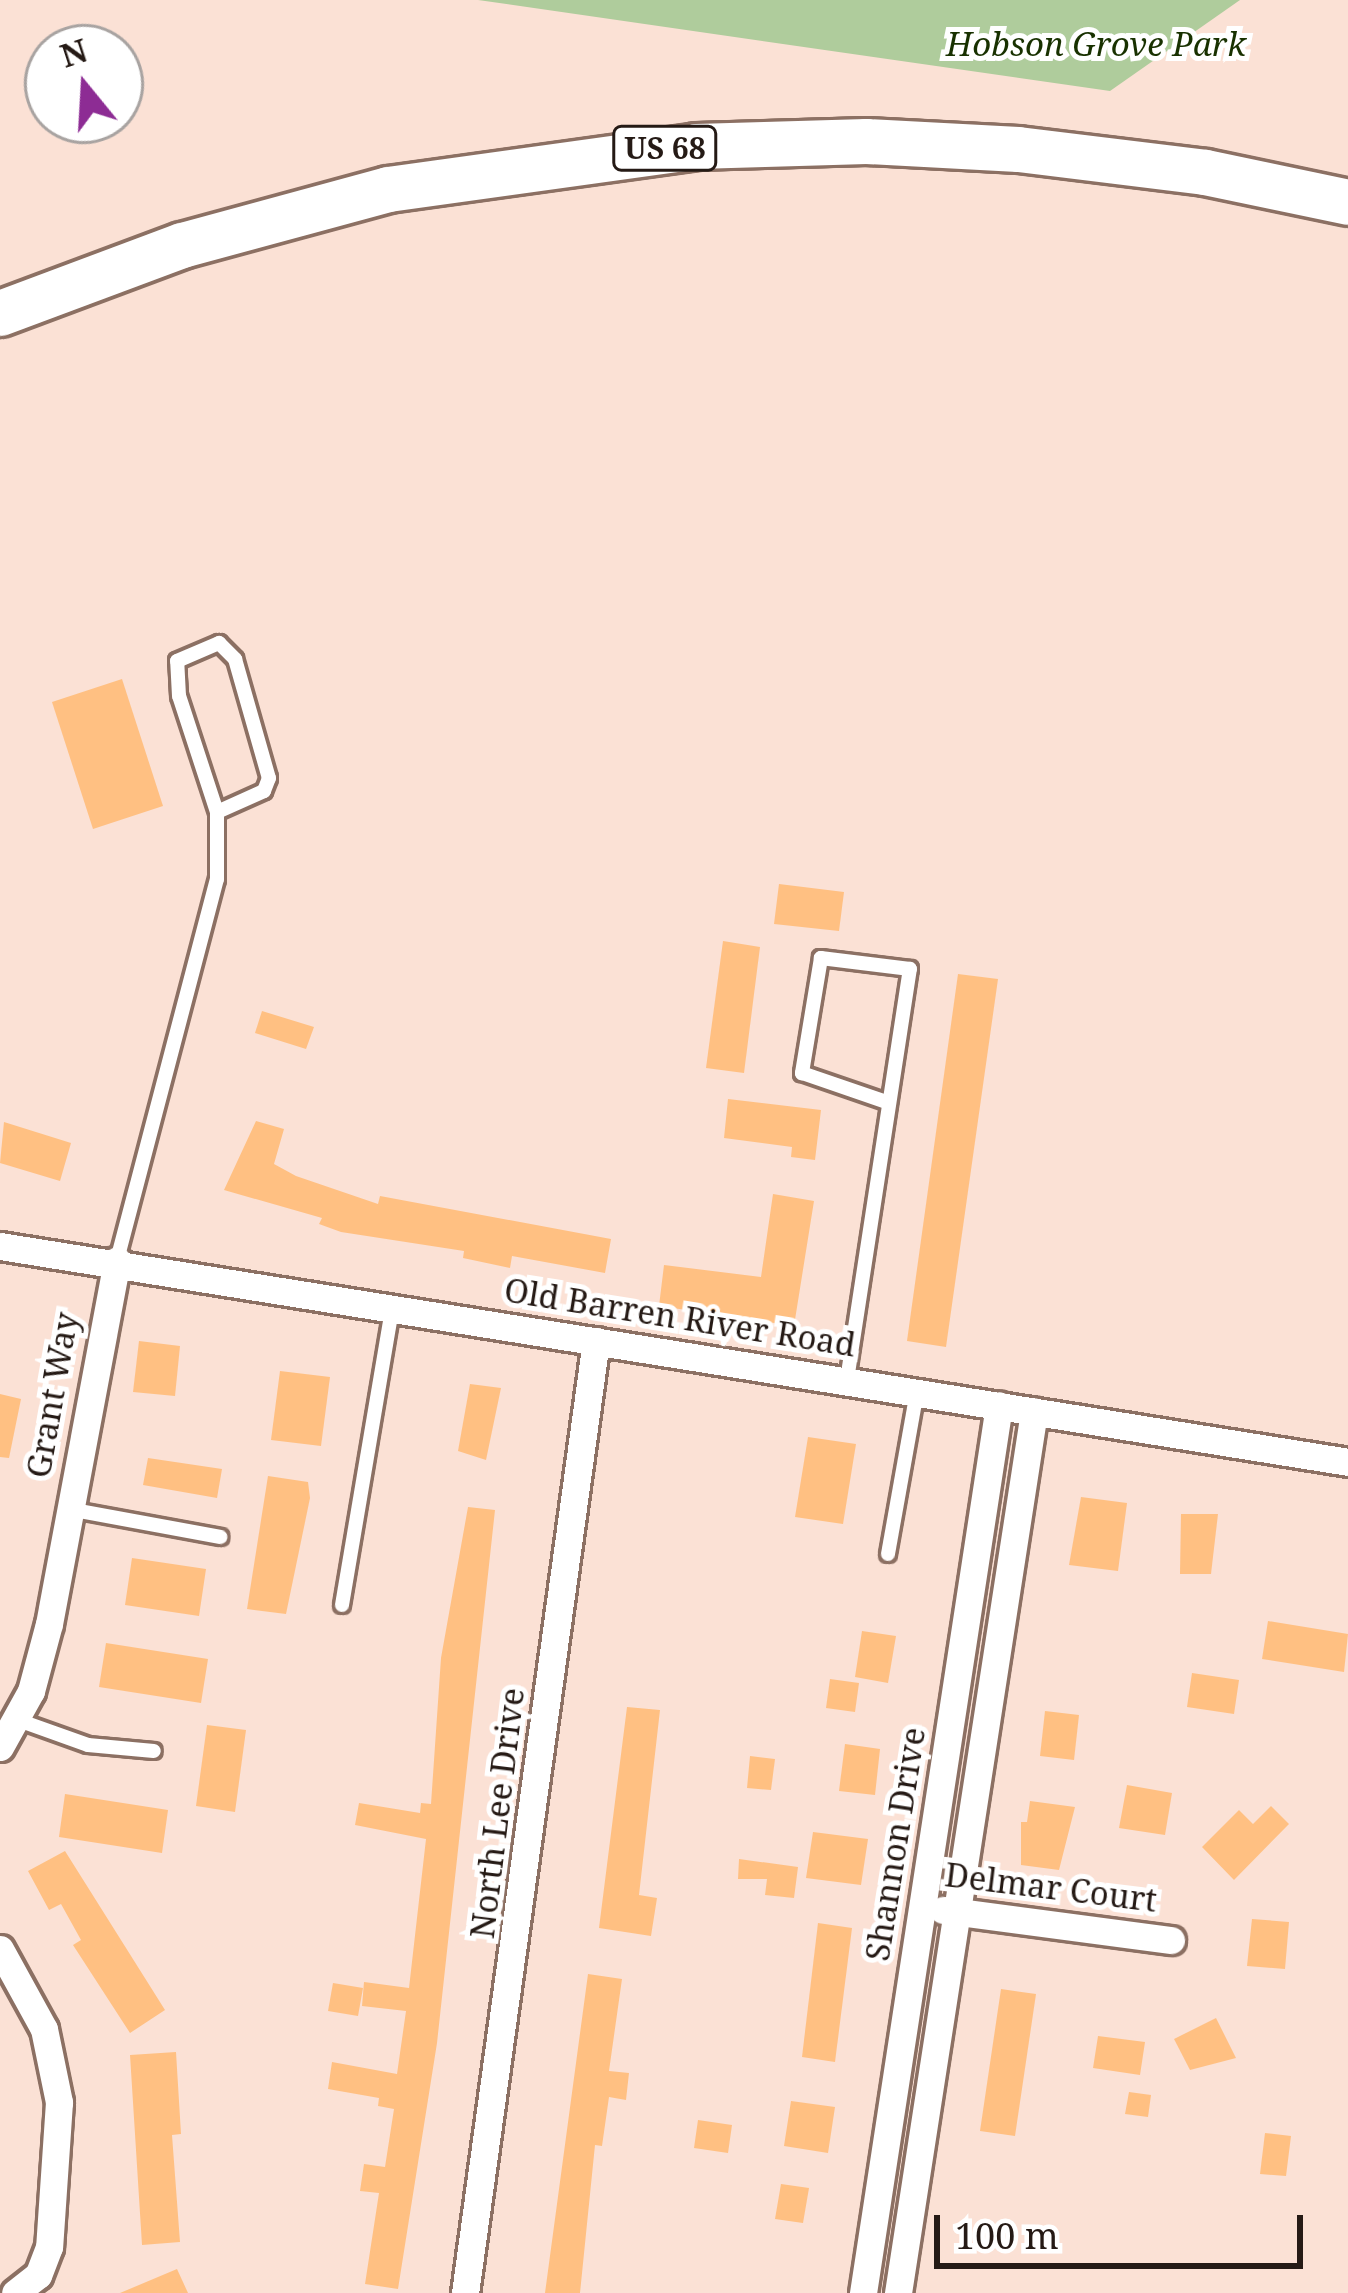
<!DOCTYPE html>
<html>
<head>
<meta charset="utf-8">
<style>
	body { margin:0 }
	#map { position:relative; width:1348px; height:2293px; overflow:hidden; background:#fbe1d5; font-family:"Noto Serif",serif }
	div>[style] { position:absolute }
	.green>* { inset:0; background:#afcc9c }
	.building>* { inset:0; background:#ffc082 }
	.roads { filter:drop-shadow(3px 0 #8c7063) drop-shadow(-3px 0 #8c7063) drop-shadow(0 3px #8c7063) drop-shadow(0 -3px #8c7063) }
	.service>* { height:14px; margin:-7px; padding:0 7px; transform-origin:7px; border-radius:7px; background:#fff }
	.minor>* { height:27px; margin:-13.5px; padding:0 13.5px; transform-origin:13.5px; border-radius:13.5px; background:#fff }
	.primary>* { height:45px; margin:-22.5px; padding:0 22.5px; transform-origin:22.5px; border-radius:22.5px; background:#fff }
	span { translate:-50% -50%; white-space:nowrap; text-align:center; line-height:1.15; -webkit-text-stroke:10px #fff; paint-order:stroke }
	.shield-label span { padding:3px 9px; background:#fff; border:3px solid; border-radius:9px; -webkit-text-stroke-width:0 }
	.shield-label { font-size:30px; color:#251a15; font-weight:700 }
	.park-label { font-size:33px; color:#183100; font-style:italic }
	.street-label { font-size:33px; color:#251a15 }
	.north { position:absolute; left:24px; top:24px; width:120px; height:120px; box-sizing:border-box; background:#fff; border:3px solid #a8a3a1; border-radius:50%; rotate:342deg; font-size:33px; font-weight:700; line-height:48px; text-align:center; color:#251a15 }
	.north::after { content:''; display:block; margin:auto; width:42px; height:54px; background:#8d2c94; clip-path:polygon(50% 0,100% 100%,50% 72%,0 100%) }
	.scale { position:absolute; left:934px; top:2215px; width:369px; height:54px; box-sizing:border-box; border:6px solid #251a15; border-top:0; padding-left:15px; font-size:36px; line-height:42px; white-space:nowrap; color:#251a15; -webkit-text-stroke:9px #fff; paint-order:stroke }
</style>
</head>
<body>
<div id="map">
	<div class="green">
		<i style="clip-path:polygon(478px 0,1240px 0,1110px 91px)"></i>
	</div>
	<div class="building">
		<i style="clip-path:polygon(122px 679px,163px 806px,93px 829px,52px 702px)"></i>
		<i style="clip-path:polygon(779px 884px,844px 892px,839px 931px,774px 924px)"></i>
		<i style="clip-path:polygon(723px 941px,760px 947px,744px 1073px,706px 1068px)"></i>
		<i style="clip-path:polygon(958px 974px,998px 979px,946px 1347px,907px 1341px)"></i>
		<i style="clip-path:polygon(262px 1011px,314px 1027px,306px 1049px,255px 1033px)"></i>
		<i style="clip-path:polygon(728px 1099px,821px 1110px,815px 1160px,791px 1157px,792px 1147px,724px 1138px)"></i>
		<i style="clip-path:polygon(256px 1121px,284px 1129px,274px 1164px,296px 1176px,378px 1204px,380px 1196px,611px 1239px,605px 1273px,512px 1256px,510px 1268px,463px 1258px,464px 1251px,341px 1232px,319px 1224px,322px 1218px,224px 1190px)"></i>
		<i style="clip-path:polygon(4px 1122px,71px 1143px,60px 1181px,0 1163px)"></i>
		<i style="clip-path:polygon(773px 1194px,814px 1201px,794px 1326px,659px 1306px,664px 1265px,761px 1277px)"></i>
		<i style="clip-path:polygon(139px 1341px,180px 1346px,175px 1396px,133px 1392px)"></i>
		<i style="clip-path:polygon(280px 1371px,330px 1377px,321px 1446px,271px 1440px)"></i>
		<i style="clip-path:polygon(470px 1384px,501px 1388px,486px 1460px,458px 1451px)"></i>
		<i style="clip-path:polygon(0 1394px,21px 1399px,9px 1458px,0 1457px)"></i>
		<i style="clip-path:polygon(808px 1437px,856px 1444px,843px 1524px,795px 1517px)"></i>
		<i style="clip-path:polygon(148px 1458px,222px 1469px,217px 1498px,143px 1485px)"></i>
		<i style="clip-path:polygon(268px 1476px,308px 1482px,310px 1498px,286px 1614px,247px 1609px)"></i>
		<i style="clip-path:polygon(1081px 1497px,1127px 1503px,1118px 1571px,1069px 1565px)"></i>
		<i style="clip-path:polygon(468px 1507px,495px 1510px,437px 2043px,398px 2289px,365px 2284px,379px 2193px,360px 2191px,364px 2164px,385px 2167px,394px 2109px,378px 2106px,379px 2098px,328px 2089px,332px 2062px,397px 2074px,406px 2011px,362px 2006px,364px 1982px,409px 1988px,426px 1839px,355px 1825px,359px 1803px,420px 1813px,421px 1803px,431px 1804px,441px 1658px)"></i>
		<i style="clip-path:polygon(1181px 1514px,1218px 1514px,1211px 1574px,1180px 1574px)"></i>
		<i style="clip-path:polygon(132px 1558px,206px 1569px,199px 1616px,125px 1605px)"></i>
		<i style="clip-path:polygon(1268px 1621px,1348px 1634px,1344px 1672px,1262px 1659px)"></i>
		<i style="clip-path:polygon(862px 1631px,896px 1636px,888px 1683px,855px 1677px)"></i>
		<i style="clip-path:polygon(106px 1643px,208px 1659px,201px 1703px,99px 1687px)"></i>
		<i style="clip-path:polygon(1192px 1673px,1239px 1680px,1234px 1714px,1187px 1707px)"></i>
		<i style="clip-path:polygon(830px 1679px,859px 1683px,855px 1712px,826px 1708px)"></i>
		<i style="clip-path:polygon(627px 1707px,660px 1710px,639px 1895px,657px 1898px,651px 1936px,599px 1928px)"></i>
		<i style="clip-path:polygon(1045px 1711px,1079px 1715px,1074px 1760px,1040px 1756px)"></i>
		<i style="clip-path:polygon(207px 1725px,246px 1730px,235px 1812px,196px 1806px)"></i>
		<i style="clip-path:polygon(845px 1744px,880px 1749px,875px 1795px,839px 1791px)"></i>
		<i style="clip-path:polygon(750px 1756px,775px 1759px,771px 1790px,747px 1788px)"></i>
		<i style="clip-path:polygon(1127px 1785px,1172px 1793px,1165px 1835px,1119px 1828px)"></i>
		<i style="clip-path:polygon(65px 1794px,168px 1810px,162px 1853px,59px 1837px)"></i>
		<i style="clip-path:polygon(1030px 1801px,1075px 1807px,1059px 1870px,1021px 1865px,1021px 1822px,1027px 1822px)"></i>
		<i style="clip-path:polygon(1271px 1806px,1289px 1824px,1234px 1880px,1202px 1847px,1239px 1810px,1253px 1824px)"></i>
		<i style="clip-path:polygon(813px 1832px,868px 1839px,861px 1885px,806px 1878px)"></i>
		<i style="clip-path:polygon(65px 1851px,165px 2010px,130px 2033px,73px 1945px,81px 1940px,61px 1904px,49px 1910px,28px 1871px)"></i>
		<i style="clip-path:polygon(739px 1859px,798px 1867px,794px 1898px,765px 1895px,767px 1879px,738px 1879px)"></i>
		<i style="clip-path:polygon(1252px 1919px,1289px 1922px,1285px 1969px,1247px 1966px)"></i>
		<i style="clip-path:polygon(818px 1923px,852px 1928px,835px 2062px,802px 2057px)"></i>
		<i style="clip-path:polygon(588px 1974px,622px 1979px,609px 2071px,629px 2073px,626px 2100px,609px 2097px,602px 2146px,595px 2145px,580px 2293px,545px 2293px)"></i>
		<i style="clip-path:polygon(333px 1983px,363px 1988px,358px 2016px,328px 2011px)"></i>
		<i style="clip-path:polygon(1001px 1989px,1036px 1994px,1015px 2136px,980px 2131px)"></i>
		<i style="clip-path:polygon(1216px 2018px,1236px 2058px,1190px 2070px,1174px 2039px)"></i>
		<i style="clip-path:polygon(1098px 2036px,1145px 2042px,1140px 2075px,1093px 2068px)"></i>
		<i style="clip-path:polygon(176px 2052px,181px 2134px,172px 2135px,180px 2242px,142px 2245px,130px 2055px)"></i>
		<i style="clip-path:polygon(1129px 2092px,1151px 2095px,1148px 2117px,1125px 2114px)"></i>
		<i style="clip-path:polygon(791px 2101px,835px 2107px,828px 2153px,784px 2146px)"></i>
		<i style="clip-path:polygon(698px 2120px,732px 2125px,728px 2153px,694px 2148px)"></i>
		<i style="clip-path:polygon(1265px 2133px,1291px 2136px,1286px 2176px,1260px 2174px)"></i>
		<i style="clip-path:polygon(781px 2184px,809px 2188px,803px 2223px,775px 2219px)"></i>
		<i style="clip-path:polygon(177px 2269px,188px 2293px,120px 2293px)"></i>
	</div>
	<div class="roads">
		<div class="service">
			<i style="left:117px;top:1260px;width:394px;rotate:-75.3deg"></i>
			<i style="left:217px;top:879px;width:67px;rotate:-90deg"></i>
			<i style="left:217px;top:812px;width:122px;rotate:-108.1deg"></i>
			<i style="left:179px;top:696px;width:35px;rotate:-93deg"></i>
			<i style="left:177px;top:661px;width:46px;rotate:-23.2deg"></i>
			<i style="left:219px;top:643px;width:23px;rotate:45deg"></i>
			<i style="left:235px;top:659px;width:124px;rotate:74.1deg"></i>
			<i style="left:269px;top:778px;width:14px;rotate:111deg"></i>
			<i style="left:264px;top:791px;width:51px;rotate:155.9deg"></i>
			<i style="left:847px;top:1380px;width:416px;rotate:-81.3deg"></i>
			<i style="left:910px;top:969px;width:90px;rotate:-173deg"></i>
			<i style="left:821px;top:958px;width:117px;rotate:99.4deg"></i>
			<i style="left:802px;top:1073px;width:92px;rotate:19deg"></i>
			<i style="left:68px;top:1509px;width:155px;rotate:10.4deg"></i>
			<i style="left:888px;top:1554px;width:165px;rotate:-79.9deg"></i>
			<i style="left:342px;top:1605px;width:301px;rotate:-80.4deg"></i>
			<i style="left:18px;top:1720px;width:74px;rotate:19.7deg"></i>
			<i style="left:88px;top:1745px;width:66px;rotate:5.2deg"></i>
		</div>
		<div class="minor">
			<i style="left:0;top:1246px;width:1365px;rotate:9.1deg"></i>
			<i style="left:0;top:1747px;width:64px;rotate:-61deg"></i>
			<i style="left:31px;top:1691px;width:69px;rotate:-75deg"></i>
			<i style="left:49px;top:1624px;width:370px;rotate:-79.4deg"></i>
			<i style="left:943px;top:1910px;width:230px;rotate:7.5deg"></i>
			<i style="left:0;top:1949px;width:91px;rotate:61.2deg"></i>
			<i style="left:44px;top:2029px;width:75px;rotate:78.4deg"></i>
			<i style="left:59px;top:2102px;width:145px;rotate:93.9deg"></i>
			<i style="left:49px;top:2247px;width:30px;rotate:111deg"></i>
			<i style="left:38px;top:2275px;width:29px;rotate:142deg"></i>
			<i style="left:465px;top:2293px;width:961px;rotate:-82.17deg"></i>
			<i style="left:863px;top:2293px;width:898px;rotate:-81.29deg"></i>
			<i style="left:898px;top:2293px;width:892px;rotate:-81.23deg"></i>
		</div>
		<div class="primary">
			<i style="left:0;top:313px;width:194px;rotate:-20.5deg"></i>
			<i style="left:182px;top:245px;width:213px;rotate:-15.2deg"></i>
			<i style="left:388px;top:189px;width:311px;rotate:-7.9deg"></i>
			<i style="left:696px;top:146px;width:170px;rotate:-1.7deg"></i>
			<i style="left:866px;top:141px;width:152px;rotate:3deg"></i>
			<i style="left:1018px;top:149px;width:188px;rotate:7deg"></i>
			<i style="left:1205px;top:172px;width:146px;rotate:11.8deg"></i>
		</div>
	</div>
	<div class="shield-label">
		<span style="left:665px;top:148px">US 68</span>
	</div>
	<div class="park-label">
		<span style="left:1096px;top:44px">Hobson Grove Park</span>
	</div>
	<div class="street-label">
		<span style="left:680px;top:1317px;rotate:9deg">Old Barren River Road</span>
		<span style="left:52px;top:1395px;rotate:-80deg">Grant Way</span>
		<span style="left:497px;top:1813px;rotate:-83deg">North Lee Drive</span>
		<span style="left:895px;top:1844px;rotate:-81deg">Shannon Drive</span>
		<span style="left:1051px;top:1887px;rotate:7deg">Delmar Court</span>
	</div>
	<div class="north">N</div>
	<div class="scale">100 m</div>
</div>
</body>
</html>
